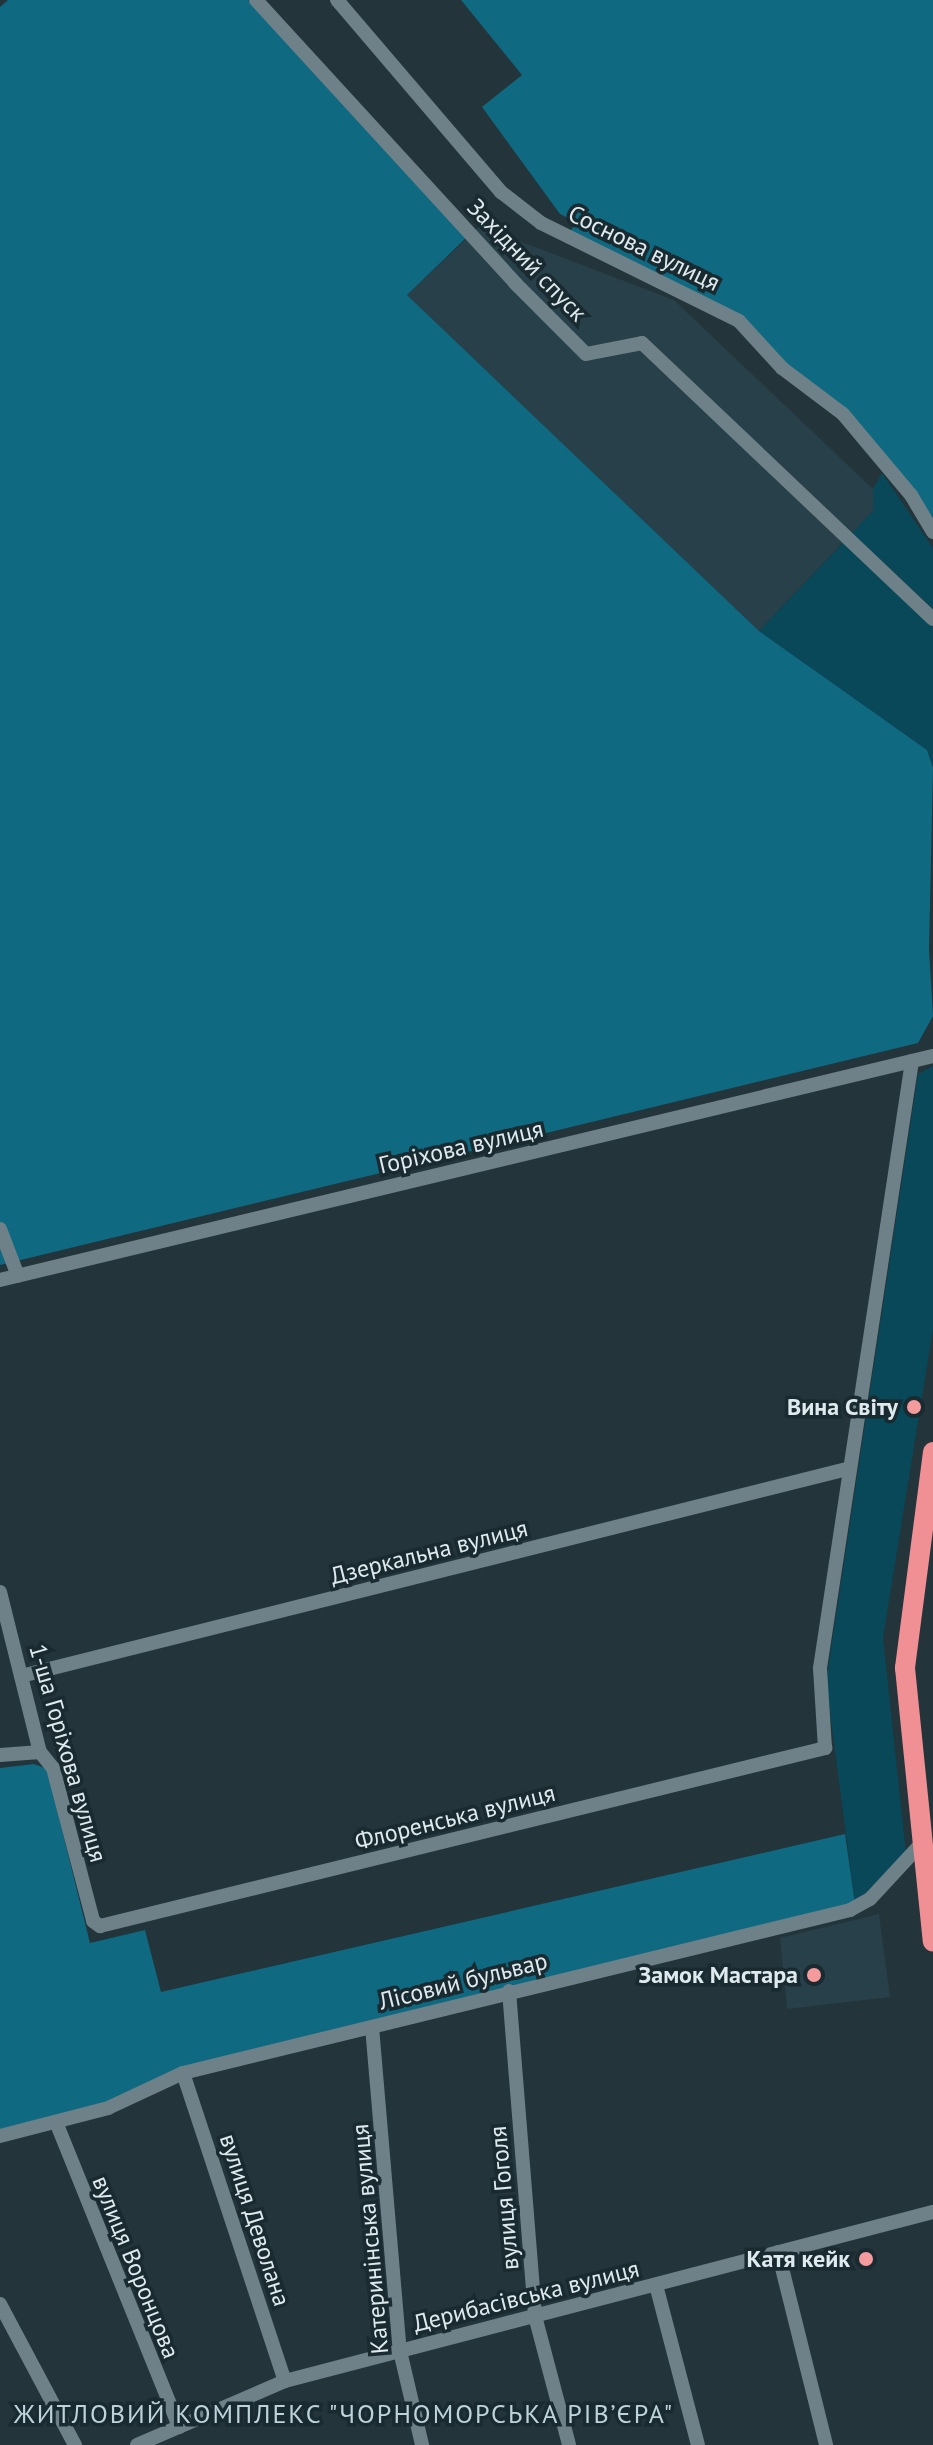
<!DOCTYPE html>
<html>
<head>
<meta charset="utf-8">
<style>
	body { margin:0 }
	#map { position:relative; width:933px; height:2445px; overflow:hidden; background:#23343a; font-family:"PT Sans",sans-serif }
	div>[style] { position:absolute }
	.built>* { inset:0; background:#274049 }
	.green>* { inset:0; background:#084859 }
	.forest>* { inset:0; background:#0e6981 }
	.minor>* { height:14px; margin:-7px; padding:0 7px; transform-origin:7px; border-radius:7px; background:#6e8188 }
	.highway>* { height:20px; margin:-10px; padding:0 10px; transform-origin:10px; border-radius:10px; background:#f19094 }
	.dots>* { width:22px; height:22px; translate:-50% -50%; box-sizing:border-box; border:4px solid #192a30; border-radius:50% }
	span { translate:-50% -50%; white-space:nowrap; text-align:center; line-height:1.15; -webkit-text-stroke:7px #192a30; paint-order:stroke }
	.street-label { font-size:24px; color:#dfeaee }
	.poi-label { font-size:24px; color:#dfeaee; font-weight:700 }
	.right { translate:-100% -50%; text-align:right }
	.neighbourhood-label { font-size:26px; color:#bdd2da; letter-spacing:2px }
</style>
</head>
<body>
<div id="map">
	<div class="built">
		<i style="clip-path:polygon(480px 226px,674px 300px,873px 489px,873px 511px,759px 631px,407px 295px)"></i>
		<i style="clip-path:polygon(879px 1914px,890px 1997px,787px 2009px,780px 1938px)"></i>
	</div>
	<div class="green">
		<i style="clip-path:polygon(882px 473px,933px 548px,933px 609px,852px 533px,873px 511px,873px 489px)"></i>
		<i style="clip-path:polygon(843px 543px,933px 624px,933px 768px,927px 750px,759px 631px)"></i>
		<i style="clip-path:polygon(933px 1066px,933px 1329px,883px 1638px,906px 1853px,855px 1904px,826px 1682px,918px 1074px)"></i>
	</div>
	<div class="forest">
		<i style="clip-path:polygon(8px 0,248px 0,468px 236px,407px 295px,759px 631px,927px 750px,933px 768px,929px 950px,933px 1016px,918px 1043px,0 1265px,0 7px)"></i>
		<i style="clip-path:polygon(461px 0,933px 0,933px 518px,915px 491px,742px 322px,569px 234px,576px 222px,560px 214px,482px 107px,522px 75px)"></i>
		<i style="clip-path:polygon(34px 1764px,47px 1769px,90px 1943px,145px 1930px,161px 1992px,845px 1834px,855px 1904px,182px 2070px,112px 2101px,0 2129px,0 1768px)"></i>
	</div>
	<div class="minor">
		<i style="left:256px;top:0;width:384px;rotate:47.5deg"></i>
		<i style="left:515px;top:283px;width:100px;rotate:45deg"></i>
		<i style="left:586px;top:354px;width:57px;rotate:-11.1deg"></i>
		<i style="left:642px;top:343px;width:401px;rotate:43.5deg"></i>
		<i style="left:337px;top:0;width:253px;rotate:49.5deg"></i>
		<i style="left:501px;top:192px;width:51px;rotate:37.8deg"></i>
		<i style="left:541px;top:223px;width:221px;rotate:26.3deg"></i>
		<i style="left:739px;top:321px;width:64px;rotate:47.5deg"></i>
		<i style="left:782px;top:368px;width:76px;rotate:37deg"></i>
		<i style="left:843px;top:414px;width:106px;rotate:50deg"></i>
		<i style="left:911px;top:495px;width:43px;rotate:59.3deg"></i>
		<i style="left:0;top:1229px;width:50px;rotate:69deg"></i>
		<i style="left:0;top:1280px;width:960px;rotate:-13.5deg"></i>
		<i style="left:0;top:1592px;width:165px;rotate:76deg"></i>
		<i style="left:40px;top:1752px;width:21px;rotate:51deg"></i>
		<i style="left:53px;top:1768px;width:158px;rotate:75.3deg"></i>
		<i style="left:93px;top:1921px;width:9px;rotate:36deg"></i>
		<i style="left:100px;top:1926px;width:747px;rotate:-13.79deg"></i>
		<i style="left:825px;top:1748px;width:80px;rotate:-93.6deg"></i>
		<i style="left:820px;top:1668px;width:614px;rotate:-81.38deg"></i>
		<i style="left:21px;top:1676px;width:852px;rotate:-14.07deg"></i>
		<i style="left:0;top:1755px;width:40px;rotate:-4.3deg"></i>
		<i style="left:509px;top:1991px;width:326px;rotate:85.4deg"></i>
		<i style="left:535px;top:2316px;width:133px;rotate:75.2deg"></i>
		<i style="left:372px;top:2027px;width:325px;rotate:85.1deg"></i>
		<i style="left:400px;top:2351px;width:97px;rotate:76.8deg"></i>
		<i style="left:183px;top:2073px;width:324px;rotate:71.7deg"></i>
		<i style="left:56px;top:2122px;width:329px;rotate:68deg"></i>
		<i style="left:0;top:2136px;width:112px;rotate:-14.5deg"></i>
		<i style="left:108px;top:2108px;width:83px;rotate:-25deg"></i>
		<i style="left:183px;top:2073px;width:687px;rotate:-13.73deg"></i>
		<i style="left:850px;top:1910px;width:23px;rotate:-29deg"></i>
		<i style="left:870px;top:1899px;width:74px;rotate:-47.2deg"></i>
		<i style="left:778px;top:2252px;width:199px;rotate:76deg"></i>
		<i style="left:656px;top:2285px;width:165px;rotate:75.3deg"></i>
		<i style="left:0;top:2304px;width:160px;rotate:62deg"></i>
		<i style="left:137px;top:2445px;width:161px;rotate:-23.4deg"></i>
		<i style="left:285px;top:2381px;width:670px;rotate:-14.62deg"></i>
	</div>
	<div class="highway">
		<i style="left:933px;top:1452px;width:218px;rotate:97.4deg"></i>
		<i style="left:905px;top:1668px;width:275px;rotate:84.2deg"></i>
	</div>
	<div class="dots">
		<i style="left:914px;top:1407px;background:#f59b9e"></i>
		<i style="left:814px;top:1975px;background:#f59b9e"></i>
		<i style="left:866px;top:2259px;background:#f59b9e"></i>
	</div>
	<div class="street-label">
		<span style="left:644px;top:248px;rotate:26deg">Соснова вулиця</span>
		<span style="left:527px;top:260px;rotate:46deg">Західний спуск</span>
		<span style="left:461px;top:1147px;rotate:-13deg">Горіхова вулиця</span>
		<span style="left:429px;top:1552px;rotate:-14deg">Дзеркальна вулиця</span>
		<span style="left:68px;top:1753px;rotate:74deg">1-ша Горіхова вулиця</span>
		<span style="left:455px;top:1817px;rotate:-14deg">Флоренська вулиця</span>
		<span style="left:463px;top:1981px;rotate:-14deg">Лісовий бульвар</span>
		<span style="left:504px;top:2198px;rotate:-95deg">вулиця Гоголя</span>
		<span style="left:255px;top:2220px;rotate:72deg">вулиця Деволана</span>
		<span style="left:370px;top:2239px;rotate:-95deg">Катеринінська вулиця</span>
		<span style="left:136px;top:2267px;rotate:68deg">вулиця Воронцова</span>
		<span style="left:526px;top:2296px;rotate:-14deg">Дерибасівська вулиця</span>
	</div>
	<div class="poi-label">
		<span class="right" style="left:898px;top:1407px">Вина Світу</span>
		<span class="right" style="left:798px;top:1975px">Замок Мастара</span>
		<span class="right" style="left:850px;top:2259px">Катя кейк</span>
	</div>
	<div class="neighbourhood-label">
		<span style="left:344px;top:2414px">ЖИТЛОВИЙ КОМПЛЕКС "ЧОРНОМОРСЬКА РІВ’ЄРА"</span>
	</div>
</div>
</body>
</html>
